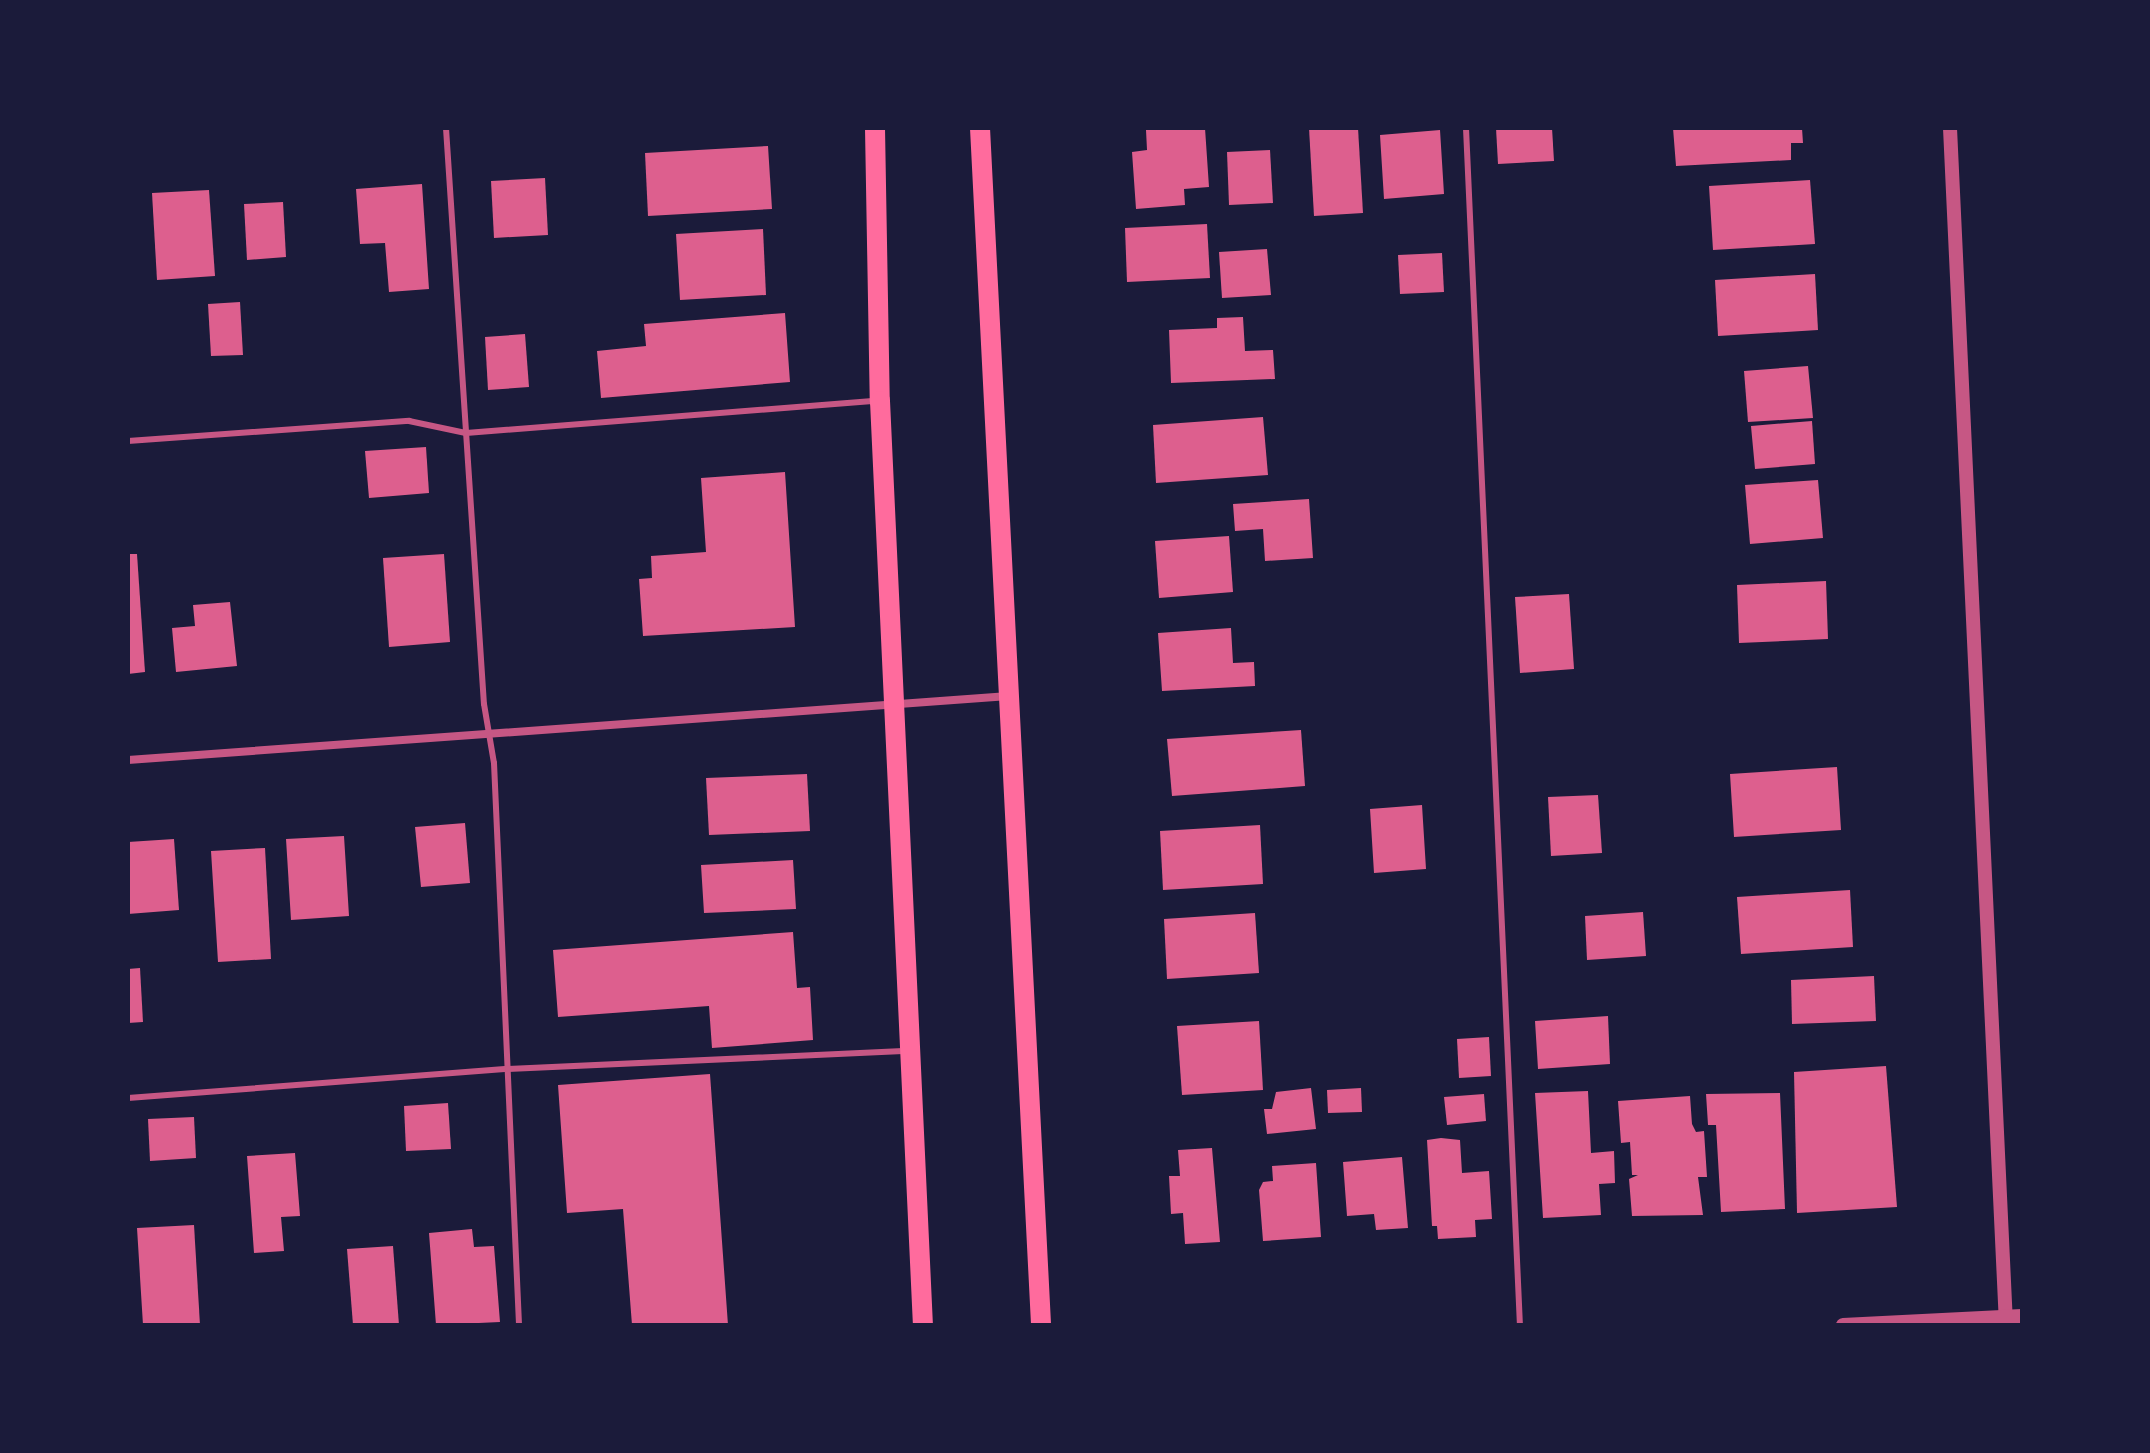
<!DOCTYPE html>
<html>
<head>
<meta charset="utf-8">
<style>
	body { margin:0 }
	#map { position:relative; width:2150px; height:1453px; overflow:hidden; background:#1b1b3a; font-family:"Roboto Condensed",sans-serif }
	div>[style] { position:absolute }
	.building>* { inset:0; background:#dd5f8e }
	.service>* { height:6px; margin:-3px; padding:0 3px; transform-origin:3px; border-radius:3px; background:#c65784 }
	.minor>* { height:8px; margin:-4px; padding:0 4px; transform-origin:4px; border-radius:4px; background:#c65784 }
	.tertiary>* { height:14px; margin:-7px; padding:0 7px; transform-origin:7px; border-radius:7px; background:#c65784 }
	.primary>* { height:20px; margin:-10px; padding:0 10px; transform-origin:10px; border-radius:10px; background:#ff6b9d }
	span { translate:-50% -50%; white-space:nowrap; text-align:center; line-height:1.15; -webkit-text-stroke:8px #1b1b3a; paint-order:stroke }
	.frame { position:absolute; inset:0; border:130px solid #1b1b3a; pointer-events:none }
</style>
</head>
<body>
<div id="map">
	<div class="building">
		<i style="clip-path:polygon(1205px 128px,1209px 187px,1184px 189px,1185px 205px,1136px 209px,1132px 152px,1147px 150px,1146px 130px)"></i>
		<i style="clip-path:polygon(1309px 128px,1358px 128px,1363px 213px,1314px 216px)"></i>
		<i style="clip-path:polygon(1496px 128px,1552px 128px,1554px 161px,1498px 164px)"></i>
		<i style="clip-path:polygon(1673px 128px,1802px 128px,1803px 143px,1791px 143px,1791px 160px,1676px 166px)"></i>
		<i style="clip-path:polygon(1440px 130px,1444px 194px,1384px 199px,1380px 135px)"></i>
		<i style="clip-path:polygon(768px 146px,772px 209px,648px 216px,645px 153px)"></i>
		<i style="clip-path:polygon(1270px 150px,1273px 203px,1229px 205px,1227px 152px)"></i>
		<i style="clip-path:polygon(545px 178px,548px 235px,494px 238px,491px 181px)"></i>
		<i style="clip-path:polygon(1810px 180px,1815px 244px,1713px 250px,1709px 186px)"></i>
		<i style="clip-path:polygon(422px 184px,429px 289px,389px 292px,385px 243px,360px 244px,356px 189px)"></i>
		<i style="clip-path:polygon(209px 190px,215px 276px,157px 280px,152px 193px)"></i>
		<i style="clip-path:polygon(283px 202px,286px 257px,247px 260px,244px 204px)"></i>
		<i style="clip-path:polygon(1207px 224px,1210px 278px,1127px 282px,1125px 228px)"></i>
		<i style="clip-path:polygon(763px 229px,766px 295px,680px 300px,676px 234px)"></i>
		<i style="clip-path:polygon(1267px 249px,1271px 295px,1222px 298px,1219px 252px)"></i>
		<i style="clip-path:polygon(1442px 253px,1444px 292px,1400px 294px,1398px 255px)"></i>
		<i style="clip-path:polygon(1815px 274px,1818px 330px,1718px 336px,1715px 280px)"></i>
		<i style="clip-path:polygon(240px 302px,243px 355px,211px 356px,208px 304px)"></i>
		<i style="clip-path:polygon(785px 313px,790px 382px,601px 398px,597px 351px,646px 346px,644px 324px)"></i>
		<i style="clip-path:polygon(1243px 317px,1245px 351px,1273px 350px,1275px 379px,1171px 383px,1169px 330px,1217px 328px,1217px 318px)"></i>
		<i style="clip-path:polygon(525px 334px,529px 387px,488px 390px,485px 337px)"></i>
		<i style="clip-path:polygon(1808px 366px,1813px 418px,1748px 422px,1744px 371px)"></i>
		<i style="clip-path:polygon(1263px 417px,1268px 475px,1156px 483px,1153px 425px)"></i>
		<i style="clip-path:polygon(1812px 421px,1815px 464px,1755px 469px,1751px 426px)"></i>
		<i style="clip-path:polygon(426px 447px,429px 493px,369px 498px,365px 451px)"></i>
		<i style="clip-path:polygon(785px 472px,795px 627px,643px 636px,639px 579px,652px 578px,651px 556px,706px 552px,701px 478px)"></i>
		<i style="clip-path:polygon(1818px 480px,1823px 538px,1750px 544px,1745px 485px)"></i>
		<i style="clip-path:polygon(1309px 499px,1313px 558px,1265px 561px,1263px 529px,1235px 531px,1233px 504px)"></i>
		<i style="clip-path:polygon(1229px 536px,1233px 592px,1159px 598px,1155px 541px)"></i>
		<i style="clip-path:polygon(128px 554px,137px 554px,145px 672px,128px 674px)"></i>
		<i style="clip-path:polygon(444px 554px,450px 642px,389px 647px,383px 558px)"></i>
		<i style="clip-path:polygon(1826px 581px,1828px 639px,1739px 643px,1737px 585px)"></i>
		<i style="clip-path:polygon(1569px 594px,1574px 669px,1520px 673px,1515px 597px)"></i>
		<i style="clip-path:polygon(230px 602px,237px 666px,176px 672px,172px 628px,195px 626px,193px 605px)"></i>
		<i style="clip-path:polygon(1231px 628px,1233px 663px,1254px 662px,1255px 686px,1162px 691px,1158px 633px)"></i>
		<i style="clip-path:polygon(1301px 730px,1305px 786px,1172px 796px,1167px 739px)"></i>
		<i style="clip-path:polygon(1837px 767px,1841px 830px,1734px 837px,1730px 774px)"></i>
		<i style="clip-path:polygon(807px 774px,810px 831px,709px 835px,706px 778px)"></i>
		<i style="clip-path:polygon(1598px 795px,1602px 853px,1551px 856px,1548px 797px)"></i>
		<i style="clip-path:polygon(1422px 805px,1426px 869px,1374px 873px,1370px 809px)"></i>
		<i style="clip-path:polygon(465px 823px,470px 883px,421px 887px,415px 827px)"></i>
		<i style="clip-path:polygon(1260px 825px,1263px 884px,1163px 890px,1160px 831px)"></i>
		<i style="clip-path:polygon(344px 836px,349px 916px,291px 920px,286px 839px)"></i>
		<i style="clip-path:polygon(174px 839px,179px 910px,128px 914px,128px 842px)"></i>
		<i style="clip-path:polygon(265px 848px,271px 959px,218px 962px,211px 851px)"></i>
		<i style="clip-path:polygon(793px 860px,796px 909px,704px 913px,701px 865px)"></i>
		<i style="clip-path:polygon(1850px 890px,1853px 947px,1741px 954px,1737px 897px)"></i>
		<i style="clip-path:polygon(1643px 912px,1646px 956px,1587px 960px,1585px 916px)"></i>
		<i style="clip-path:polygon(1255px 913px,1259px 973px,1167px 979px,1164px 919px)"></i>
		<i style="clip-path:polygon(793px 932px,797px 988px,810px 987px,813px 1040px,712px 1048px,709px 1006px,558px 1017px,553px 950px)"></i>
		<i style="clip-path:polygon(140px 968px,143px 1022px,128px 1023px,128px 969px)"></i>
		<i style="clip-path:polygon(1874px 976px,1876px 1021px,1792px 1024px,1791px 980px)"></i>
		<i style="clip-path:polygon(1608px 1016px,1610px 1064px,1538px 1069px,1535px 1021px)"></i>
		<i style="clip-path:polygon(1259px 1021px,1263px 1090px,1182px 1095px,1177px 1026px)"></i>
		<i style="clip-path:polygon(1489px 1037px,1491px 1076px,1459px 1078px,1457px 1039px)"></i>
		<i style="clip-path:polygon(1886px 1066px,1897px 1207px,1797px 1213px,1794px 1072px)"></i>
		<i style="clip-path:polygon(710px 1074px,728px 1325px,632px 1325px,623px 1209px,567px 1213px,558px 1085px)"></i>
		<i style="clip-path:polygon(1311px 1088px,1316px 1129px,1267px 1134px,1264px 1109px,1272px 1109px,1276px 1092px)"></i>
		<i style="clip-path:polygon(1361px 1088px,1362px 1112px,1328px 1113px,1327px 1090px)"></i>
		<i style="clip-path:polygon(1588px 1091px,1591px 1153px,1614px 1151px,1615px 1183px,1599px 1184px,1601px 1215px,1543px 1218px,1535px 1093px)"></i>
		<i style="clip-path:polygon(1780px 1093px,1785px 1209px,1721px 1212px,1716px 1125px,1708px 1125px,1706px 1094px)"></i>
		<i style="clip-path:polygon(1484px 1094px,1486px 1121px,1447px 1125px,1444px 1097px)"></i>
		<i style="clip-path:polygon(1690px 1096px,1692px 1124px,1696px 1132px,1704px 1131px,1707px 1177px,1698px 1177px,1703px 1215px,1632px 1216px,1629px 1179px,1638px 1175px,1632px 1175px,1630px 1142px,1621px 1143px,1618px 1101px)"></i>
		<i style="clip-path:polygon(448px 1103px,451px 1149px,406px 1151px,404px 1106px)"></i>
		<i style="clip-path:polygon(194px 1117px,196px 1158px,150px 1161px,148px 1119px)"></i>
		<i style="clip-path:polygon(1441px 1138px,1460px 1140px,1462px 1173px,1489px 1171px,1492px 1219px,1475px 1220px,1476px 1237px,1438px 1239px,1437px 1226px,1432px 1226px,1427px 1140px)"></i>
		<i style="clip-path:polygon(1212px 1148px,1220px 1242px,1185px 1244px,1183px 1213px,1171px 1214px,1169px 1176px,1180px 1176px,1178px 1150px)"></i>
		<i style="clip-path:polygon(295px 1153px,300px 1216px,281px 1217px,284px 1251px,254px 1253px,247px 1156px)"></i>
		<i style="clip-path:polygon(1402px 1157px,1408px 1228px,1376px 1230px,1374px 1214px,1347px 1216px,1343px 1162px)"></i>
		<i style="clip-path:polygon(1316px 1163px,1321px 1237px,1263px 1241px,1259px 1190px,1263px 1182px,1273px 1181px,1272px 1166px)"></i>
		<i style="clip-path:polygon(194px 1225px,200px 1325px,143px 1325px,137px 1228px)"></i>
		<i style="clip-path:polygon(472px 1229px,474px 1247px,494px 1246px,500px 1322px,436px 1325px,429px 1233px)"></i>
		<i style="clip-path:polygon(393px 1246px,399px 1325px,353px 1325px,347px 1249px)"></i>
	</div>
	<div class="service">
		<i style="left:446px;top:128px;width:577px;rotate:86.23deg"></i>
		<i style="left:484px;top:704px;width:60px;rotate:80.4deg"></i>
		<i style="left:494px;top:763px;width:563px;rotate:87.45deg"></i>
		<i style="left:1466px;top:128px;width:1198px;rotate:87.42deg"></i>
		<i style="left:128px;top:441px;width:282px;rotate:-4.1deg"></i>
		<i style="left:409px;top:421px;width:58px;rotate:11.9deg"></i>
		<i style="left:466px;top:433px;width:411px;rotate:-4.5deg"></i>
		<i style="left:128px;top:1098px;width:381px;rotate:-4.4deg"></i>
		<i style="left:508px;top:1069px;width:401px;rotate:-2.6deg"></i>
	</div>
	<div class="minor">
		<i style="left:128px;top:760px;width:883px;rotate:-4.15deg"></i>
	</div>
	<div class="tertiary">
		<i style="left:1950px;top:128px;width:1198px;rotate:87.32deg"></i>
		<i style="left:1843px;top:1325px;width:179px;rotate:-2.9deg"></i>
	</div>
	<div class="primary">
		<i style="left:875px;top:128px;width:273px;rotate:89deg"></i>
		<i style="left:880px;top:401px;width:925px;rotate:87.34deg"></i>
		<i style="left:980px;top:128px;width:1199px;rotate:87.08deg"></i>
	</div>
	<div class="frame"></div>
</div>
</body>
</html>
